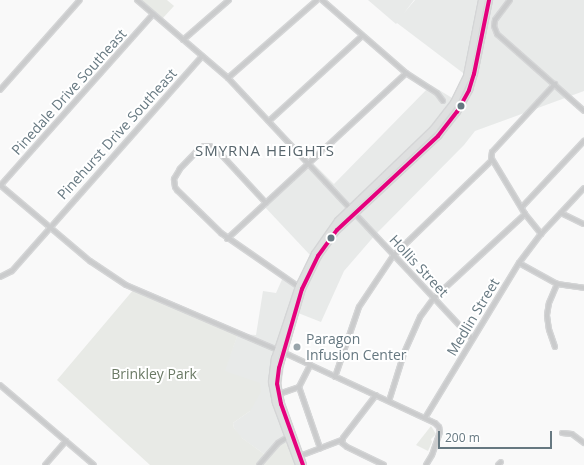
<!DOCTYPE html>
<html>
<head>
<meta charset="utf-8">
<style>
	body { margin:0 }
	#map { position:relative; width:584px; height:465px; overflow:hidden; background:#f9f9f9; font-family:"Open Sans",sans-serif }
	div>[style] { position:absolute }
	.built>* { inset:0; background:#e8eae9 }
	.green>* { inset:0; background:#e8eae6 }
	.roads { filter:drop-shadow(1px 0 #d4d5d6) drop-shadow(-1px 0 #d4d5d6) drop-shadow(0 1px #d4d5d6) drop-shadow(0 -1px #d4d5d6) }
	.minor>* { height:4px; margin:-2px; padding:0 2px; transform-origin:2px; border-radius:2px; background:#cacbcc }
	.major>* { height:5.5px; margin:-2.75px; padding:0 2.75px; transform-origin:2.75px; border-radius:2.75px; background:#dfe0e0 }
	.bus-1>* { height:4px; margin:-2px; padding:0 2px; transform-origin:2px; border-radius:2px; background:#e5007d }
	.dots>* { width:11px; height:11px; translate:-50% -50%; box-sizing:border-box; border:2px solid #fff; border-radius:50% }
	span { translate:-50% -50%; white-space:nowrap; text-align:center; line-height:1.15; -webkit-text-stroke:4px #fff; paint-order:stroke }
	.street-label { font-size:14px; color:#667881 }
	.poi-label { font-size:14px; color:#667881 }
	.left { translate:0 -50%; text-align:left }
	.park-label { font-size:14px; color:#6b7a65 }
	.neighbourhood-label { font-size:15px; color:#58666d; letter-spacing:1px }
	.scale { position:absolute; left:438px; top:431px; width:114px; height:18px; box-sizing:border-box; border:2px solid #667881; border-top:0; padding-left:5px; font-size:12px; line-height:14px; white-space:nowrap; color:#667881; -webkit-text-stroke:3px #fff; paint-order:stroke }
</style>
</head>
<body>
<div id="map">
	<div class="built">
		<i style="clip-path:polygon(368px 0,414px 0,404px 13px,415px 0,584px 0,584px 91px,475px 131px,464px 145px,376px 234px,344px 271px,321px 322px,293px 311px,280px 352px,285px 360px,281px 388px,292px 429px,306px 465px,302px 465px,267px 456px,239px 436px,234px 428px,233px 423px,250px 411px,224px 371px,238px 334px,256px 335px,263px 291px,276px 293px,284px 275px,298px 283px,310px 255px,263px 205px,312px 162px,334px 184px,431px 85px,457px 101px,467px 76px,397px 23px,396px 24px)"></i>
	</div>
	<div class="green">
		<i style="clip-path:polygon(142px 0,167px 0,174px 6px,162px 19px,142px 1px)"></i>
		<i style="clip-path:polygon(134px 289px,238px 334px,225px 371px,260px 383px,261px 392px,250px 411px,233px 423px,234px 428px,242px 438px,267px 456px,278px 443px,290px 436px,303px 465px,150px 465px,57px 380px)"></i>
		<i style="clip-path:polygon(431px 426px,436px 434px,431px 439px,432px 442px,428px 451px,416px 445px)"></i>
	</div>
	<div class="roads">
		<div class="minor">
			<i style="left:137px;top:0;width:120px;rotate:40.6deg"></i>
			<i style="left:228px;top:78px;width:357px;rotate:46.9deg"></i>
			<i style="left:322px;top:0;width:111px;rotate:41deg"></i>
			<i style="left:406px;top:73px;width:37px;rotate:33deg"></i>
			<i style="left:437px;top:93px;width:10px;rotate:53deg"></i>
			<i style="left:510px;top:0;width:25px;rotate:127deg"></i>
			<i style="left:495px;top:20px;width:6px;rotate:99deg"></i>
			<i style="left:494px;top:26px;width:9px;rotate:69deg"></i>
			<i style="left:497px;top:34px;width:116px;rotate:41.5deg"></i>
			<i style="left:183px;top:40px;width:61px;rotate:-41deg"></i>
			<i style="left:228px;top:78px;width:118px;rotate:-41.2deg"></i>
			<i style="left:0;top:90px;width:120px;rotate:-48.4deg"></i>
			<i style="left:269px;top:121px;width:126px;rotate:-42.4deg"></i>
			<i style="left:492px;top:159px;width:64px;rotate:59deg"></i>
			<i style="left:525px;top:214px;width:26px;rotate:51deg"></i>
			<i style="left:0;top:185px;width:118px;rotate:40.2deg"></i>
			<i style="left:90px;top:261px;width:43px;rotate:33.7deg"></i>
			<i style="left:126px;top:285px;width:177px;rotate:23.2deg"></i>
			<i style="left:289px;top:355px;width:161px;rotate:25deg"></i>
			<i style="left:435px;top:423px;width:6px;rotate:45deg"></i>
			<i style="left:439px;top:427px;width:5px;rotate:79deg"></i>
			<i style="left:440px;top:432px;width:24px;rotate:109deg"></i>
			<i style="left:432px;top:455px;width:12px;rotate:121deg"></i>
			<i style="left:0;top:186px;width:230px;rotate:-48.3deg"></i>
			<i style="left:266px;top:203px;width:71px;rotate:-132.7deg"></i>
			<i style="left:218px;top:151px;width:9px;rotate:-148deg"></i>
			<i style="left:210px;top:146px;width:6px;rotate:180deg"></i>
			<i style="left:204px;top:146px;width:6px;rotate:149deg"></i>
			<i style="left:199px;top:149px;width:28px;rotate:134deg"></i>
			<i style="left:180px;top:169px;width:12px;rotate:121deg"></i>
			<i style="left:174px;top:179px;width:8px;rotate:83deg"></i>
			<i style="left:175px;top:187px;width:4px;rotate:56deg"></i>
			<i style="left:177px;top:190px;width:62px;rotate:44.3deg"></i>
			<i style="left:221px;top:233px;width:95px;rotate:34.7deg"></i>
			<i style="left:522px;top:207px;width:91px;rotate:-46.8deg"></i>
			<i style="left:561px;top:213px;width:25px;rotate:26deg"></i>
			<i style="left:227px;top:239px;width:244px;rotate:-42.8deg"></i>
			<i style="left:519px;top:263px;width:43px;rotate:28.9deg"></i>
			<i style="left:557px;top:284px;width:27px;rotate:8deg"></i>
			<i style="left:0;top:277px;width:13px;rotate:-27deg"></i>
			<i style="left:12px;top:271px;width:287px;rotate:-48.5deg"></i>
			<i style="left:555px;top:347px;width:18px;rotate:-109deg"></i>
			<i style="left:549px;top:330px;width:15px;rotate:-98deg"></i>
			<i style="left:547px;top:315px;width:12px;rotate:-81deg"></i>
			<i style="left:549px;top:303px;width:21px;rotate:-67deg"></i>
			<i style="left:335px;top:377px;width:74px;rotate:-71.1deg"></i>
			<i style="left:359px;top:307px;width:61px;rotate:-56.3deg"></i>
			<i style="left:393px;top:256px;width:136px;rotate:-44.1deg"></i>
			<i style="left:491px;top:161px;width:9px;rotate:-84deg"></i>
			<i style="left:492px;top:152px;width:93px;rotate:-47.2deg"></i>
			<i style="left:0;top:385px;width:123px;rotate:40.4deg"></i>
			<i style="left:299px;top:387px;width:65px;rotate:71deg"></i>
			<i style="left:299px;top:387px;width:25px;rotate:-63deg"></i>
			<i style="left:279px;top:394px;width:21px;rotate:-19deg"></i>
			<i style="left:376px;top:395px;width:54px;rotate:127.5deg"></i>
			<i style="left:343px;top:438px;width:5px;rotate:101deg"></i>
			<i style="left:342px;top:443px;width:6px;rotate:39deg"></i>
			<i style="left:347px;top:447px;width:41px;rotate:25.9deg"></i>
			<i style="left:389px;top:401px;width:50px;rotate:-72.6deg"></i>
			<i style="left:404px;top:353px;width:39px;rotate:-66deg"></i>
			<i style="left:420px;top:317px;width:24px;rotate:-54deg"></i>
			<i style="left:434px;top:298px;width:124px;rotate:-42.7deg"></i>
			<i style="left:425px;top:418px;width:181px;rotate:-58.8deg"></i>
			<i style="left:519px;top:263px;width:36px;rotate:-53deg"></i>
			<i style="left:541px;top:234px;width:63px;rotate:-46.9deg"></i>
			<i style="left:562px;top:433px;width:10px;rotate:6deg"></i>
			<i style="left:572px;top:434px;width:15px;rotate:37deg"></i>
			<i style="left:300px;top:456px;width:45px;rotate:-20.9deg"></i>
			<i style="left:45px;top:465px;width:32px;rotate:-49deg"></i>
			<i style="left:259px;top:465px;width:29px;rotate:-49deg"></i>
			<i style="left:278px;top:443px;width:12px;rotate:-31deg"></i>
			<i style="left:498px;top:465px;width:4px;rotate:-45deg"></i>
		</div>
		<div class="major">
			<i style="left:299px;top:465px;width:66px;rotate:-110.4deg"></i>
			<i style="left:276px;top:403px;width:21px;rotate:-101deg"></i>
			<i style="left:272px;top:382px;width:23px;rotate:-83deg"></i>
			<i style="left:275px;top:359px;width:76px;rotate:-71.6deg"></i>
			<i style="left:299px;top:287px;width:37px;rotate:-64deg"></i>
			<i style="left:315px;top:254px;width:40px;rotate:-55.1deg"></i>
			<i style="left:338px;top:221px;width:132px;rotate:-43.8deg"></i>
			<i style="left:433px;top:130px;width:34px;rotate:-52deg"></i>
			<i style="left:454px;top:103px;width:30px;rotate:-64deg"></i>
			<i style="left:467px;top:76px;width:77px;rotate:-78.8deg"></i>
			<i style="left:303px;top:465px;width:65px;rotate:-109.8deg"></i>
			<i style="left:281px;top:404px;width:20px;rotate:-101deg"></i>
			<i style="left:277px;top:384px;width:16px;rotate:-83deg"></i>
			<i style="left:279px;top:368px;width:82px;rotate:-73.8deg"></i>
			<i style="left:302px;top:289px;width:37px;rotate:-64deg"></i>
			<i style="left:318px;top:256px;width:32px;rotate:-54deg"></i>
			<i style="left:337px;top:230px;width:138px;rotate:-42.9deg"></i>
			<i style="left:438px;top:136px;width:31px;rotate:-52deg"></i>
			<i style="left:457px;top:112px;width:25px;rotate:-61deg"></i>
			<i style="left:469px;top:90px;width:17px;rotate:-73deg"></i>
			<i style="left:474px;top:74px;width:76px;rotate:-78.5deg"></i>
		</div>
	</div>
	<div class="bus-1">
		<i style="left:303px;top:465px;width:65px;rotate:-109.8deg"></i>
		<i style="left:281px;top:404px;width:20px;rotate:-101deg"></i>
		<i style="left:277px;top:384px;width:16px;rotate:-83deg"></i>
		<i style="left:279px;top:368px;width:82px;rotate:-73.8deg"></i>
		<i style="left:302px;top:289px;width:37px;rotate:-64deg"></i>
		<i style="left:318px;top:256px;width:32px;rotate:-54deg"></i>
		<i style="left:337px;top:230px;width:138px;rotate:-42.9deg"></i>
		<i style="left:438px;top:136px;width:31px;rotate:-52deg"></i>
		<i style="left:457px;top:112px;width:25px;rotate:-61deg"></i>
		<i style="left:469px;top:90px;width:17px;rotate:-73deg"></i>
		<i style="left:474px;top:74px;width:76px;rotate:-78.5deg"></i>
	</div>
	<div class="dots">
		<i style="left:461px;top:106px;background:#667881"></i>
		<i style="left:331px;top:238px;background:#667881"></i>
		<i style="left:297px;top:347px;background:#99a5ab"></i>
	</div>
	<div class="street-label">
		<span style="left:69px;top:92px;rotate:-48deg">Pinedale Drive Southeast</span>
		<span style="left:117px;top:134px;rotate:-48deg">Pinehurst Drive Southeast</span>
		<span style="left:419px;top:266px;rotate:47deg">Hollis Street</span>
		<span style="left:473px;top:317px;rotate:-59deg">Medlin Street</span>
	</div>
	<div class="poi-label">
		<span class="left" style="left:306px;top:347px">Paragon<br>Infusion Center</span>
	</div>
	<div class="park-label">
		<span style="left:154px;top:374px">Brinkley Park</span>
	</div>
	<div class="neighbourhood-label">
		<span style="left:265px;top:151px">SMYRNA HEIGHTS</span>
	</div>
	<div class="scale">200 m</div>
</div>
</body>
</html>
